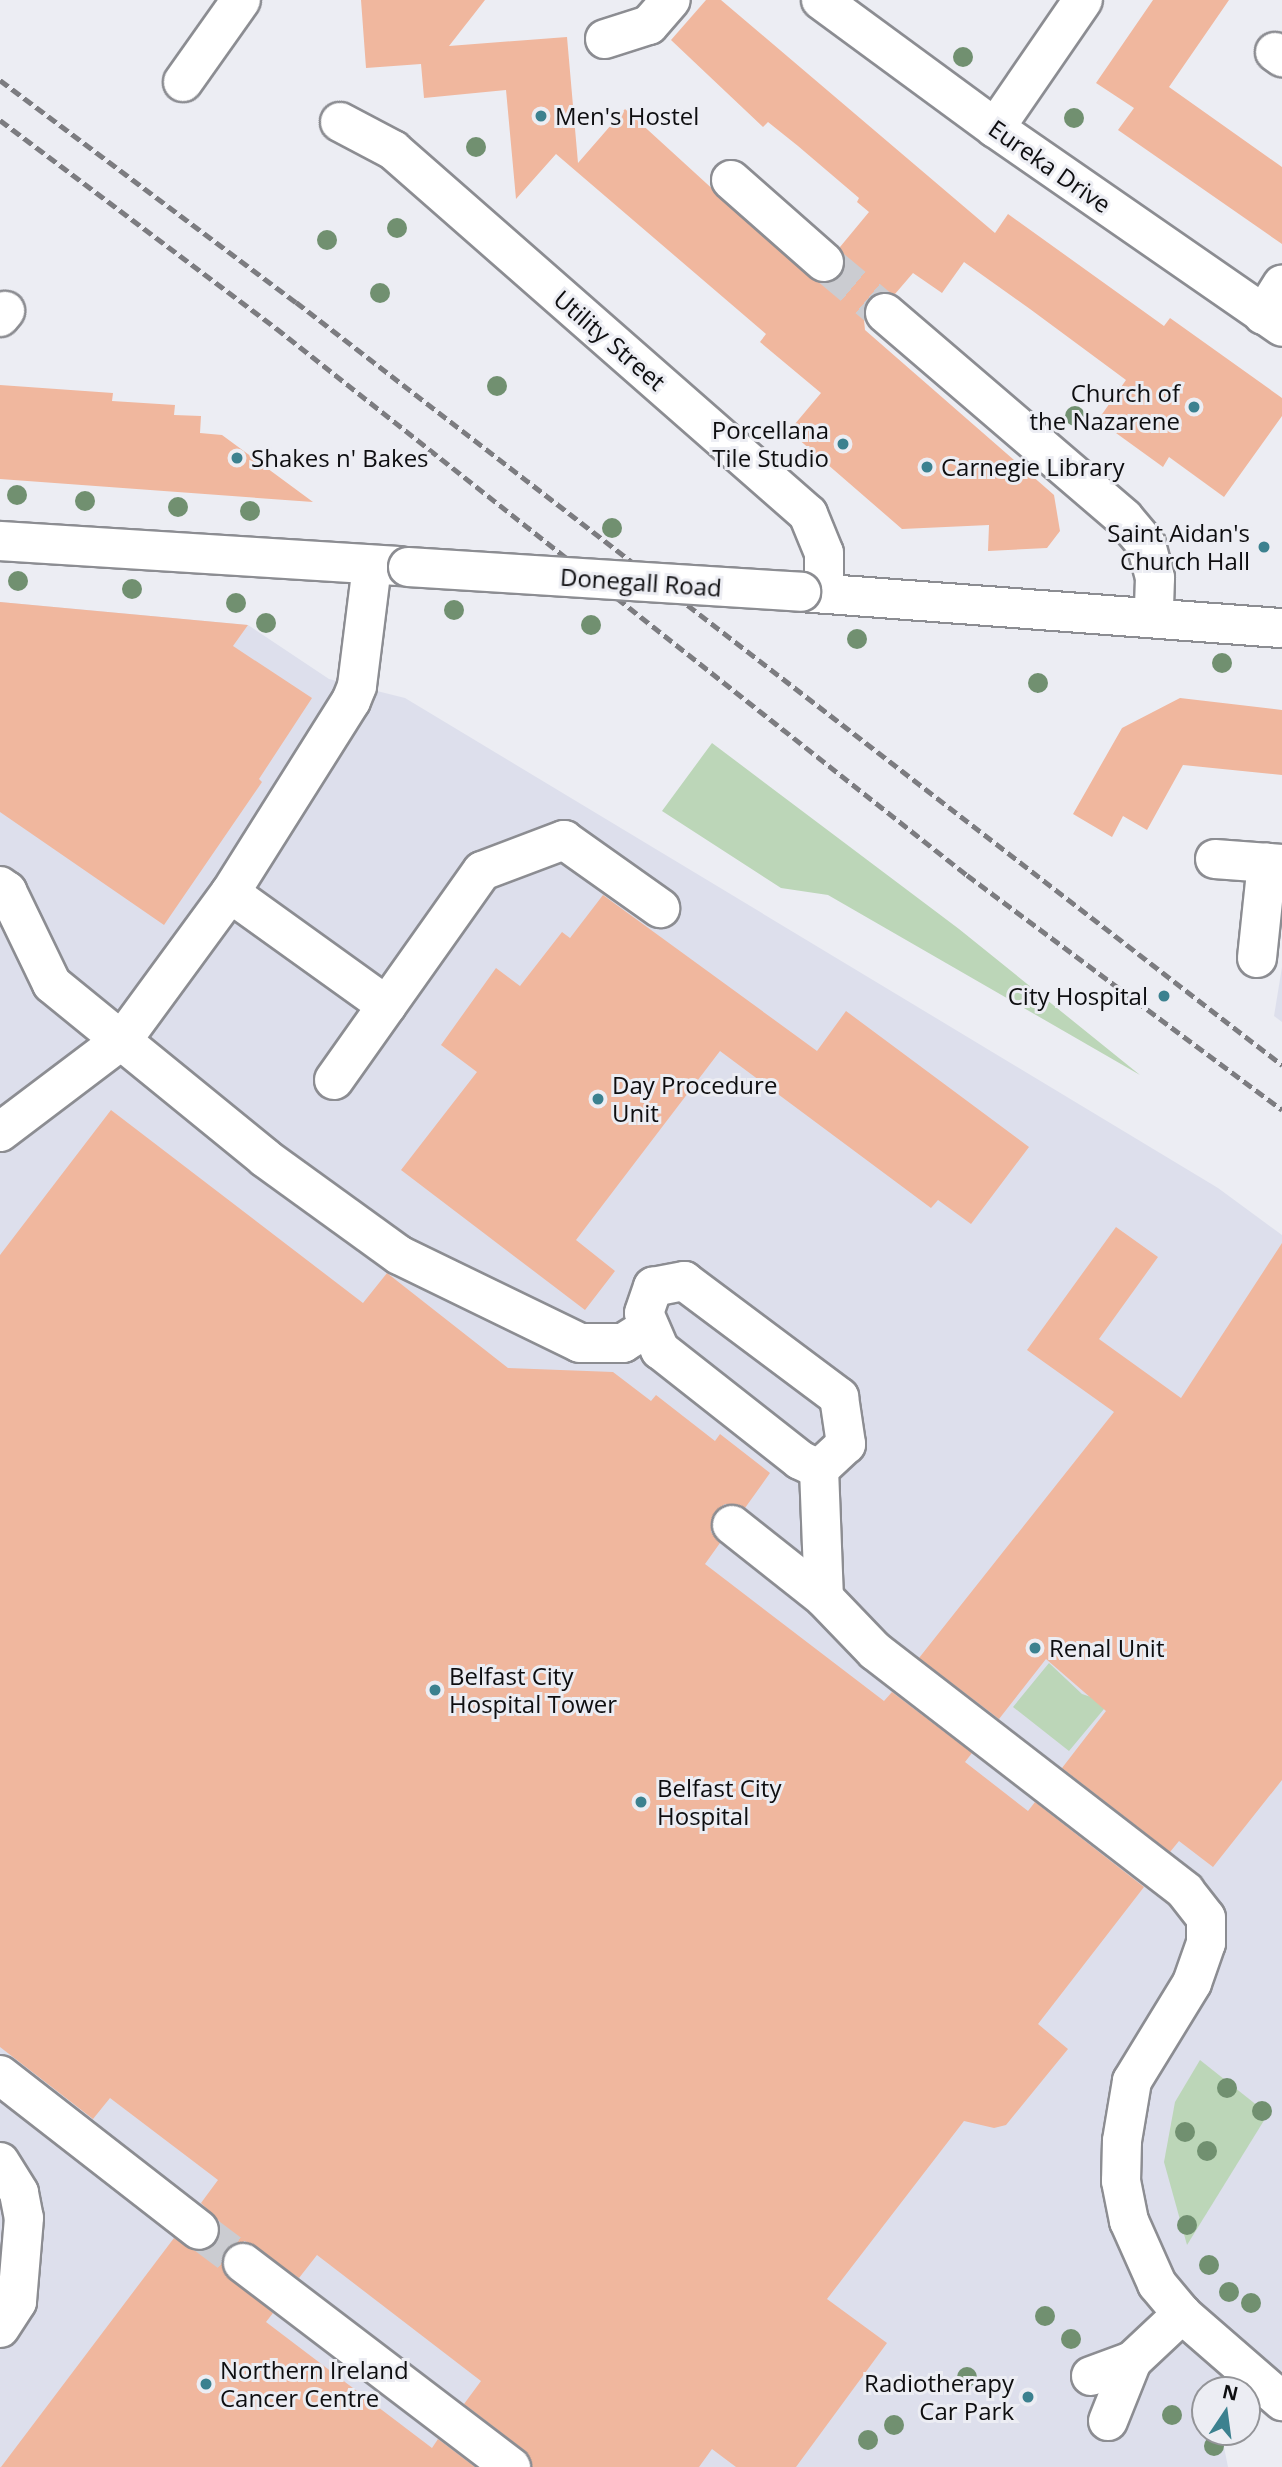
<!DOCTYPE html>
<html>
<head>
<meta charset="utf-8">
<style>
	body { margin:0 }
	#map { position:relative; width:1282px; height:2467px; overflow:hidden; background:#ecedf3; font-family:"Open Sans",sans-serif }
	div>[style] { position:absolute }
	.built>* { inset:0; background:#dddfec }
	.green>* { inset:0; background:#bcd6b8 }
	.building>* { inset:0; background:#f0b79e }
	.minor-tunnel>* { height:38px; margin-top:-19px; transform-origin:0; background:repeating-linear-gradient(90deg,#cbccd1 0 38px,transparent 0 57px) }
	.roads { filter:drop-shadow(2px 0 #8c8d92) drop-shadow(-2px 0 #8c8d92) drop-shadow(0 2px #8c8d92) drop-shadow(0 -2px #8c8d92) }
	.minor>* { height:38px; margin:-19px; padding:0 19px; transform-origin:19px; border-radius:19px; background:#fff }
	.rail>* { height:5px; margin-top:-2.5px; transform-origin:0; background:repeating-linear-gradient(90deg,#7c7c80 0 10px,transparent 0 15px) }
	.bridges { filter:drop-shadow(2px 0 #8c8d92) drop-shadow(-2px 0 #8c8d92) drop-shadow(0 2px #8c8d92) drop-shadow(0 -2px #8c8d92) }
	.minor-bridge>* { height:38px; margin:-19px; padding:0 19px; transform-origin:19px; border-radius:19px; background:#fff }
	.trees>* { width:20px; height:20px; margin:-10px; border-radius:50%; background:#719070 }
	.dots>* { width:19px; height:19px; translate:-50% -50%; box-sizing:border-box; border:4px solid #ecedf3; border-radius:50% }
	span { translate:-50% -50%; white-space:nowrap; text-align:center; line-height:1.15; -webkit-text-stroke:6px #ecedf3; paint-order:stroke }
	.poi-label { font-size:24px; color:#0e0e10 }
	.left { translate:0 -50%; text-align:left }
	.right { translate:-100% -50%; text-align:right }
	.street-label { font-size:24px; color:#0e0e10 }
	.north { position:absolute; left:1191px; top:2376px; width:70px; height:70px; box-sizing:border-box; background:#ecedf3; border:2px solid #939498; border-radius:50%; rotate:13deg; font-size:19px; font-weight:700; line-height:28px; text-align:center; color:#0e0e10 }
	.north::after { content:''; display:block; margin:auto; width:24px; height:32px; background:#3c818f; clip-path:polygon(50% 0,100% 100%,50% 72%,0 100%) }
</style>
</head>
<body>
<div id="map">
	<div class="built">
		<i style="clip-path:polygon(0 602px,248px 625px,329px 679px,405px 698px,1218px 1188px,1282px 1235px,1282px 2370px,1247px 2401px,1247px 2390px,1205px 2390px,1205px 2432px,1221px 2432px,1228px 2467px,0 2467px)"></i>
		<i style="clip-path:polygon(1282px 967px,1282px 1022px,1274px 1016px)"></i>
	</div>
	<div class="green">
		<i style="clip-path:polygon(712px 743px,959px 929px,1140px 1075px,828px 895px,781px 888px,662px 811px)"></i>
		<i style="clip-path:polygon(1049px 1663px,1082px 1694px,1109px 1703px,1069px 1751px,1013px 1707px)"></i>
		<i style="clip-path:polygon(1200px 2060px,1268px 2114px,1187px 2245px,1164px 2162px,1175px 2102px)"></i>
	</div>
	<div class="building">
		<i style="clip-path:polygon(361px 0,485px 0,449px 46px,567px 37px,578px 163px,625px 109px,810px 278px,832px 282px,845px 267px,840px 247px,869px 212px,857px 202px,859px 198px,798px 146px,768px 122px,763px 127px,671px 40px,706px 0,721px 0,995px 233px,1008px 214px,1164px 326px,1170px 318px,1282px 398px,1282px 416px,1224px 497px,1169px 457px,1163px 467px,1098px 420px,1126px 380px,1030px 309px,964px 262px,942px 293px,913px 273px,895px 294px,878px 292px,868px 299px,863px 310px,865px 330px,1054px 495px,1060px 531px,1047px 548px,988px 551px,989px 525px,902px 529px,789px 431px,821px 393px,760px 342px,766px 334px,556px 154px,516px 199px,506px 90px,424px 98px,421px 64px,366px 68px)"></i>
		<i style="clip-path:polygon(1153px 0,1229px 0,1169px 87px,1282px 167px,1282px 244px,1118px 130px,1134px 108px,1096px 83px)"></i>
		<i style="clip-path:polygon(0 385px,113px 393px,112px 401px,175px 405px,174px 415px,201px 416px,200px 433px,222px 435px,313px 502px,0 479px)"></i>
		<i style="clip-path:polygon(0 602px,248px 625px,233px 646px,312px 698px,259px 779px,262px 782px,164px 925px,0 812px)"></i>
		<i style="clip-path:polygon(1180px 698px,1282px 710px,1282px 775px,1183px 765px,1147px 830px,1123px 816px,1112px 837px,1073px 814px,1122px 728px)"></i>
		<i style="clip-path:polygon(603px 895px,817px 1051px,846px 1011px,1029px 1147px,971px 1224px,938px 1200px,931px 1208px,720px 1051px,576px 1240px,615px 1271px,585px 1310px,401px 1170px,477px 1072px,441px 1045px,496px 968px,520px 986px,562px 932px,570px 938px)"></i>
		<i style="clip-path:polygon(111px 1110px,363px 1303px,387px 1273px,508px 1368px,613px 1372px,651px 1401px,656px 1395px,715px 1441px,720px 1434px,770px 1473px,745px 1508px,725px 1504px,715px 1512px,711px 1532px,720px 1543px,705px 1564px,884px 1701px,892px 1692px,972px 1753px,965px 1762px,1028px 1811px,1035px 1802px,1144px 1887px,1038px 2024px,1068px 2049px,1006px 2125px,994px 2128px,964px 2121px,827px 2299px,887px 2343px,796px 2467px,736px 2467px,712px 2449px,699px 2467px,532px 2467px,524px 2450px,464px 2404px,481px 2381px,317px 2255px,299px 2278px,245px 2241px,226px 2249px,223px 2271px,273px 2313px,266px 2322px,432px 2448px,438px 2439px,475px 2467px,1px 2467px,174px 2238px,195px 2251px,207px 2250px,221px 2232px,219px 2221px,201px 2203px,218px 2180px,110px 2098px,93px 2119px,0 2047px,0 1255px)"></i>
		<i style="clip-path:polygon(1116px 1227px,1158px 1257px,1099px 1339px,1181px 1398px,1282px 1243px,1282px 1780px,1213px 1867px,1179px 1841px,1170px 1852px,1062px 1768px,1106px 1711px,1046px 1659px,999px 1719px,919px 1658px,1114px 1412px,1027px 1350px)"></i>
	</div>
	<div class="minor-tunnel">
		<i style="left:824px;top:262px;width:80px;rotate:39.9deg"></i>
		<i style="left:199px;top:2230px;width:55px;rotate:36.9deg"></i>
	</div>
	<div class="roads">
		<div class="minor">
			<i style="left:821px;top:0;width:216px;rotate:36.3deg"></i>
			<i style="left:995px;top:128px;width:349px;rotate:34.7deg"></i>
			<i style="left:605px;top:39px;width:46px;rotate:-17.7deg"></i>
			<i style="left:649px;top:25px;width:33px;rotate:-49deg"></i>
			<i style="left:1275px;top:52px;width:9px;rotate:36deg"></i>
			<i style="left:183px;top:82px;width:100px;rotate:-54.7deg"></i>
			<i style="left:340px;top:122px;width:60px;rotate:27.8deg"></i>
			<i style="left:393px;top:150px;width:552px;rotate:41.25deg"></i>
			<i style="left:808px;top:514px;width:42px;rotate:67.7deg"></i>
			<i style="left:824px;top:553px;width:41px;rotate:90deg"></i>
			<i style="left:995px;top:128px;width:155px;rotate:-55.5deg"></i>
			<i style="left:731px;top:180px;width:124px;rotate:41.4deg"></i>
			<i style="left:885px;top:313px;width:315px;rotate:40.6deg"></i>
			<i style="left:1124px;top:518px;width:34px;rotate:50deg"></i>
			<i style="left:1146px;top:544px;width:35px;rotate:75deg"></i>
			<i style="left:1155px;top:578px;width:38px;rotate:92deg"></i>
			<i style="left:1263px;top:315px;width:36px;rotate:-58deg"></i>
			<i style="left:0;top:317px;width:8px;rotate:-50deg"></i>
			<i style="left:0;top:541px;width:400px;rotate:3.6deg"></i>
			<i style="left:801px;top:592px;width:482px;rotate:4.3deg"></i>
			<i style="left:1215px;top:859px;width:67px;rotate:4.3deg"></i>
			<i style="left:0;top:886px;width:9px;rotate:36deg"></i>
			<i style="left:7px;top:891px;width:103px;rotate:64.2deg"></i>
			<i style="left:52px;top:984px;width:275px;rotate:39.2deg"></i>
			<i style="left:265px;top:1158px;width:165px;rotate:35.9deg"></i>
			<i style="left:399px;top:1255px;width:201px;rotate:25.9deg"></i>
			<i style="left:580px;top:1343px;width:43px"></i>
			<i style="left:623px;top:1343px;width:28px;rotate:-32deg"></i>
			<i style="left:230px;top:893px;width:193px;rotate:35.7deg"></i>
			<i style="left:1257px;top:958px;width:96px;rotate:-84deg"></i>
			<i style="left:334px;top:1080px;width:256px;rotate:-54.7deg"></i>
			<i style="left:482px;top:871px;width:88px;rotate:-20.7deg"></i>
			<i style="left:564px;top:840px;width:118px;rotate:35.3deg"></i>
			<i style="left:0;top:1132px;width:154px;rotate:-37.1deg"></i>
			<i style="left:123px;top:1039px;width:181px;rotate:-53.8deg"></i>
			<i style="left:230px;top:893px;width:227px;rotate:-57.8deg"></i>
			<i style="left:351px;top:701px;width:16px;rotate:-68deg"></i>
			<i style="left:357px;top:686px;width:122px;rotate:-82.9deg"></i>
			<i style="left:684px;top:1281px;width:194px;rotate:36.8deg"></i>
			<i style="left:839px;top:1397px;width:48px;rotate:81.5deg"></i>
			<i style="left:846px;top:1444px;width:37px;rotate:137deg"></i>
			<i style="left:819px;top:1469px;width:21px;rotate:-155deg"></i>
			<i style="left:800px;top:1460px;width:178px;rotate:-141.8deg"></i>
			<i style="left:660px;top:1350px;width:40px;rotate:-113.4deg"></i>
			<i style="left:644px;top:1313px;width:28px;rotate:-71deg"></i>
			<i style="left:653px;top:1287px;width:32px;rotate:-11deg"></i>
			<i style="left:819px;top:1469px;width:129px;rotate:87.8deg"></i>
			<i style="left:824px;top:1598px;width:74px;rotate:46.1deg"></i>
			<i style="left:875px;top:1651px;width:392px;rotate:37.7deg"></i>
			<i style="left:1185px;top:1891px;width:34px;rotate:52deg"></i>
			<i style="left:1206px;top:1918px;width:25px;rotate:90deg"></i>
			<i style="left:1206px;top:1943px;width:42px;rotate:109.3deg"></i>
			<i style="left:1192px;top:1983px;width:115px;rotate:121.5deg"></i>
			<i style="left:1132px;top:2081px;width:61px;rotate:99.5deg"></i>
			<i style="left:1122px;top:2141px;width:40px;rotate:91.4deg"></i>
			<i style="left:1121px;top:2181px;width:41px;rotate:78.7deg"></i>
			<i style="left:1129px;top:2221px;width:69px;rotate:66deg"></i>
			<i style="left:1157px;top:2284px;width:39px;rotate:50deg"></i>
			<i style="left:1182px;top:2314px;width:133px;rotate:41deg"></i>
			<i style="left:732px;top:1525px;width:117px;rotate:38.4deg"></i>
			<i style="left:0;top:2075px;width:252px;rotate:37.9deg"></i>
			<i style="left:0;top:2162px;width:36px;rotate:58deg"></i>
			<i style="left:19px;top:2193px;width:25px;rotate:79deg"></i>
			<i style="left:24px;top:2218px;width:84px;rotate:94.8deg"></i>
			<i style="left:17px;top:2302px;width:31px;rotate:123deg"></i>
			<i style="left:243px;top:2263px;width:337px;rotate:37.3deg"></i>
			<i style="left:1091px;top:2376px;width:44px;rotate:-20.1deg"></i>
			<i style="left:1132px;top:2361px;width:69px;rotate:-43.2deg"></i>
			<i style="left:1108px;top:2421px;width:65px;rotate:-68.2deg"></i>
		</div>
	</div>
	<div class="rail">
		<i style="left:0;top:80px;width:370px;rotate:36.9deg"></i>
		<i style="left:296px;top:302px;width:1247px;rotate:37.73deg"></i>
		<i style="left:0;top:120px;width:346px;rotate:37deg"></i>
		<i style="left:276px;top:328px;width:881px;rotate:38.37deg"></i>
		<i style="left:967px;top:875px;width:393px;rotate:36.7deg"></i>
	</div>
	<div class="bridges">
		<div class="minor-bridge">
			<i style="left:408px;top:567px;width:394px;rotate:3.6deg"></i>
		</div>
	</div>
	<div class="trees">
		<i style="left:963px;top:57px"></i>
		<i style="left:1074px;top:118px"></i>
		<i style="left:476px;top:147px"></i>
		<i style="left:397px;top:228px"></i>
		<i style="left:327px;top:240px"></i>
		<i style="left:380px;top:293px"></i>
		<i style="left:497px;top:386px"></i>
		<i style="left:1075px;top:416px"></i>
		<i style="left:17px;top:495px"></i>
		<i style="left:85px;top:501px"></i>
		<i style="left:178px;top:507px"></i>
		<i style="left:250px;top:511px"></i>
		<i style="left:612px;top:528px"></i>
		<i style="left:18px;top:581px"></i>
		<i style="left:132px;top:589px"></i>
		<i style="left:236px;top:603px"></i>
		<i style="left:454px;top:610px"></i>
		<i style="left:266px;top:623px"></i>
		<i style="left:591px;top:625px"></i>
		<i style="left:857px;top:639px"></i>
		<i style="left:1222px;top:663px"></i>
		<i style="left:1038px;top:683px"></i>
		<i style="left:1227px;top:2088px"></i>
		<i style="left:1262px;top:2111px"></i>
		<i style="left:1185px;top:2132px"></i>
		<i style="left:1207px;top:2151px"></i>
		<i style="left:1187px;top:2225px"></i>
		<i style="left:1209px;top:2265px"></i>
		<i style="left:1229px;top:2292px"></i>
		<i style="left:1251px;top:2303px"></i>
		<i style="left:1045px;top:2316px"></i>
		<i style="left:1071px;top:2339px"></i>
		<i style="left:967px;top:2377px"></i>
		<i style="left:1172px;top:2415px"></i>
		<i style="left:894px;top:2425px"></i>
		<i style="left:868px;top:2440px"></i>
		<i style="left:1214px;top:2446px"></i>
	</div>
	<div class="dots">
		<i style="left:541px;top:116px;background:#3c818f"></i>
		<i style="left:1194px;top:407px;background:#3c818f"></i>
		<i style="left:843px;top:444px;background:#3c818f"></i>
		<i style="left:237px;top:458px;background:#3c818f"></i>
		<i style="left:927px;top:467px;background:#3c818f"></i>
		<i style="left:1264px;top:547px;background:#3c818f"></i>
		<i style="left:1164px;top:996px;background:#3c818f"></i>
		<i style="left:598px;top:1099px;background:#3c818f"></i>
		<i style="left:1035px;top:1648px;background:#3c818f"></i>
		<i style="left:435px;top:1690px;background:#3c818f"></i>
		<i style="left:641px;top:1802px;background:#3c818f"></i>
		<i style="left:206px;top:2384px;background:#3c818f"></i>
		<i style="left:1028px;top:2397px;background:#3c818f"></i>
	</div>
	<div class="poi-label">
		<span class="left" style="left:555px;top:116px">Men's Hostel</span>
		<span class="right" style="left:1180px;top:407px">Church of<br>the Nazarene</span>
		<span class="right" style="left:829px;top:444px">Porcellana<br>Tile Studio</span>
		<span class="left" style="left:251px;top:458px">Shakes n' Bakes</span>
		<span class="left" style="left:941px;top:467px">Carnegie Library</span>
		<span class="right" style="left:1250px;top:547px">Saint Aidan's<br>Church Hall</span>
		<span class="right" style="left:1148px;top:996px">City Hospital</span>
		<span class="left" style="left:612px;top:1099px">Day Procedure<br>Unit</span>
		<span class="left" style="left:1049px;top:1648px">Renal Unit</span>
		<span class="left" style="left:449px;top:1690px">Belfast City<br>Hospital Tower</span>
		<span class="left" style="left:657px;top:1802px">Belfast City<br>Hospital</span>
		<span class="left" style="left:220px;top:2384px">Northern Ireland<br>Cancer Centre</span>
		<span class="right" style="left:1014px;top:2397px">Radiotherapy<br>Car Park</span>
	</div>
	<div class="street-label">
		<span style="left:1050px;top:166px;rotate:35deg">Eureka Drive</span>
		<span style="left:610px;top:340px;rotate:41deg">Utility Street</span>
		<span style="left:641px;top:582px;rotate:4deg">Donegall Road</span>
	</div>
	<div class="north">N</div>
</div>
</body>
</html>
